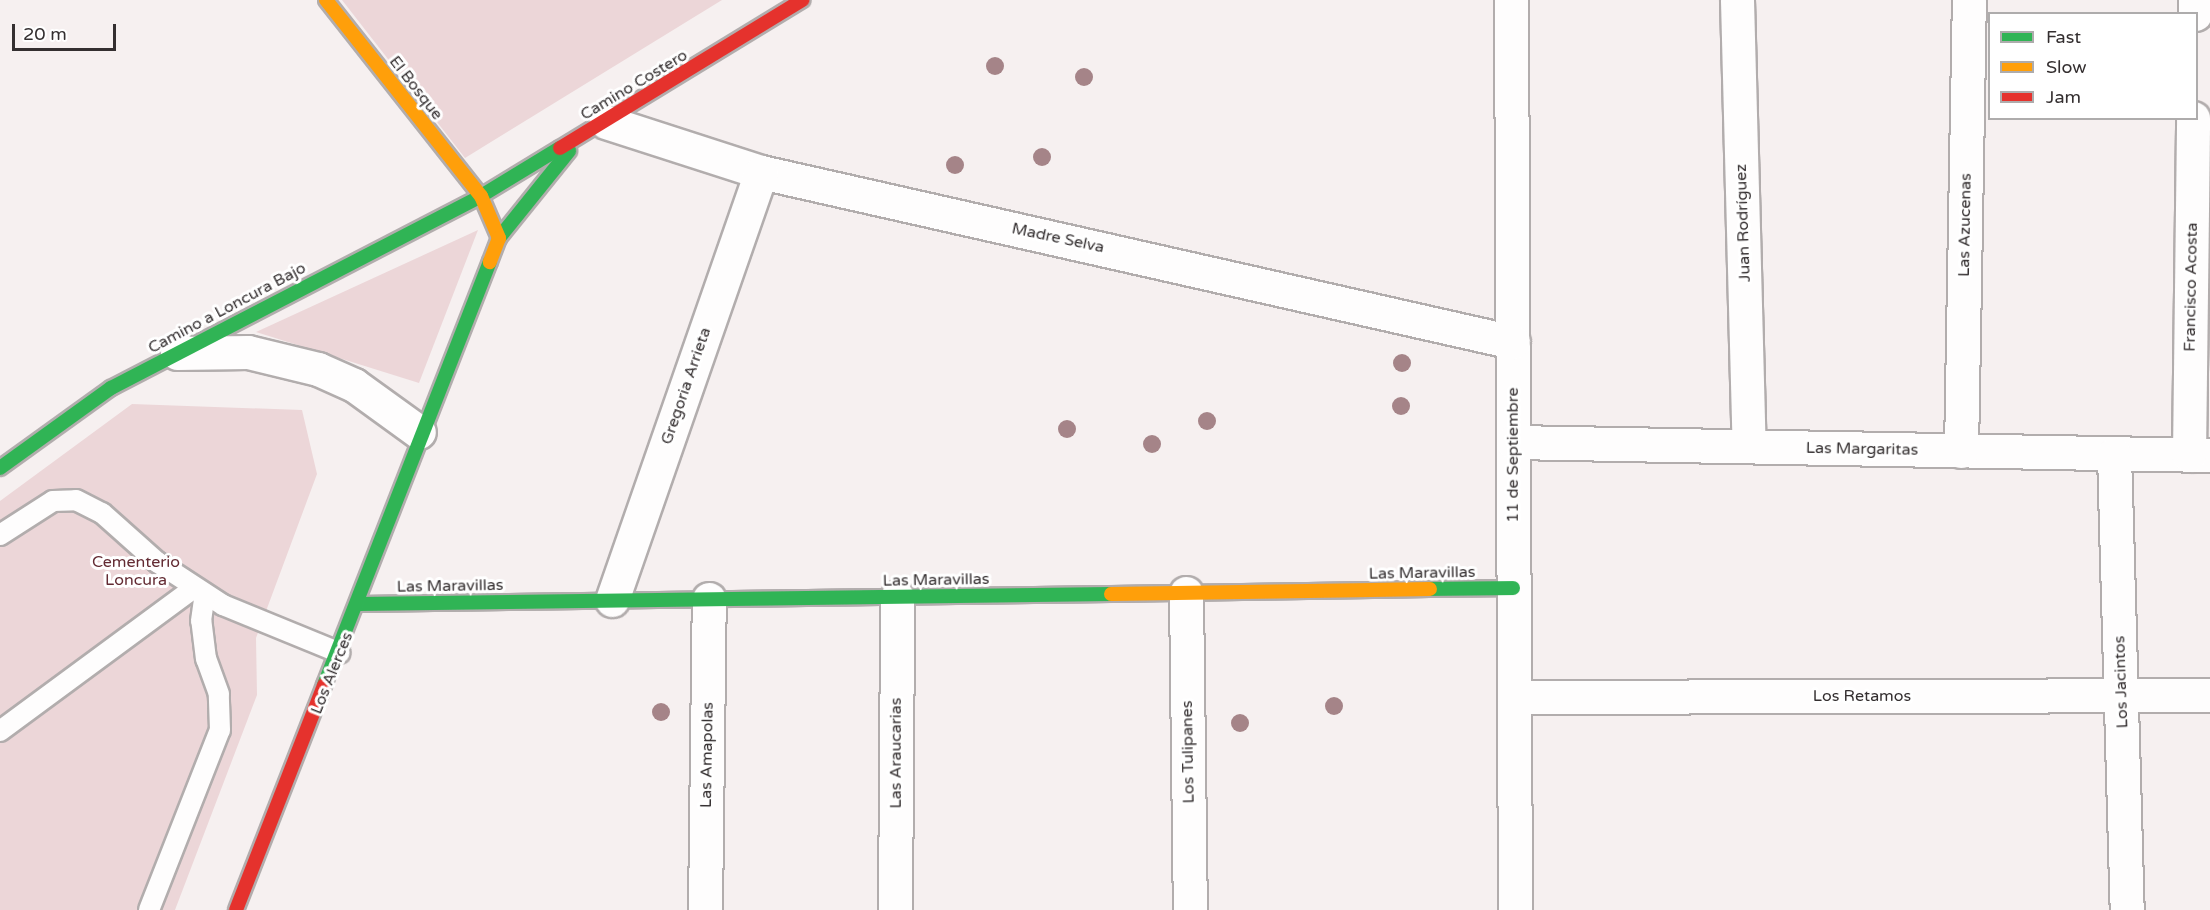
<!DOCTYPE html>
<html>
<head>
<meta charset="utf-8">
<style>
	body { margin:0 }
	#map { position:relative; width:2210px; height:910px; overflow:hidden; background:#f6f0f0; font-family:"Varela Round",sans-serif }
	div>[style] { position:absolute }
	.green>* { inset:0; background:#ecd6d8 }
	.roads { filter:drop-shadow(2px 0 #b2adad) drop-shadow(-2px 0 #b2adad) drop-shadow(0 2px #b2adad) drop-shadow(0 -2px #b2adad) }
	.lane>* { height:20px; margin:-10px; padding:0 10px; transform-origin:10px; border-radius:10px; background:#fefdfd }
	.street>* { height:33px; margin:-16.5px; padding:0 16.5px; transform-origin:16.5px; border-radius:16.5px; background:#fefdfd }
	.fast>* { height:14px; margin:-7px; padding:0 7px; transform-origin:7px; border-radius:7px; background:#30b455 }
	.slow>* { height:14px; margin:-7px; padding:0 7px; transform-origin:7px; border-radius:7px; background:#ff9f0a }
	.jam>* { height:14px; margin:-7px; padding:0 7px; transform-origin:7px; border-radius:7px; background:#e5322d }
	.trees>* { width:18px; height:18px; margin:-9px; border-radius:50%; background:#a58488 }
	span { translate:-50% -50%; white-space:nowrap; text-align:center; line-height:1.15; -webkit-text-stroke:6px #fff; paint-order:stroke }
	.street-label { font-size:16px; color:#342f30 }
	.park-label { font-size:16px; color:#632b33 }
	.legend { position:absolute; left:1988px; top:12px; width:210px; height:108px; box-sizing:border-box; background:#fff; border:2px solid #aeacac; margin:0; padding:8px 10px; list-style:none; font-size:18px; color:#342f30 }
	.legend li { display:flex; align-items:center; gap:12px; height:30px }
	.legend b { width:30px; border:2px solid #aeacac }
	.scale { position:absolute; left:12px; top:24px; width:104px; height:27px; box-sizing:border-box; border:3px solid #342f30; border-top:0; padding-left:8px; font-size:18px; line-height:21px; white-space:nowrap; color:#342f30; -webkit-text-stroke:4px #fff; paint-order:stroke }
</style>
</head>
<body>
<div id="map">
	<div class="green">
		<i style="clip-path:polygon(342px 0,722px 0,465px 158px)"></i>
		<i style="clip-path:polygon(478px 230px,419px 383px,256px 332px)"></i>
		<i style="clip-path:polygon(132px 404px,302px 410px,317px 474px,256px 638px,257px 695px,175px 910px,0 910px,0 501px)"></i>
	</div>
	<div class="roads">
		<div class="lane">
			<i style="left:0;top:535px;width:63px;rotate:-32.7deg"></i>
			<i style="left:53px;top:501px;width:23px;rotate:-2deg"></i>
			<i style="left:76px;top:500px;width:29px;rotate:27deg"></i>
			<i style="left:102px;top:513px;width:74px;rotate:41.7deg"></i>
			<i style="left:157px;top:562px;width:79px;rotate:33.1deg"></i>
			<i style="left:223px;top:605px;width:126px;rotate:22.3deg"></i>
			<i style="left:0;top:731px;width:241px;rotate:-36.4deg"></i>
			<i style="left:149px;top:910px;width:193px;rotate:-68.5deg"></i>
			<i style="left:220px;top:730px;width:36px;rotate:-92deg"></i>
			<i style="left:219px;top:694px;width:37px;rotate:-110deg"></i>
			<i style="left:206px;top:659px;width:38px;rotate:-97deg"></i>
			<i style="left:201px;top:621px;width:27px;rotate:-82deg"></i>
		</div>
		<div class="street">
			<i style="left:1511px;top:0;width:910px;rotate:89.75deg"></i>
			<i style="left:1737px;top:0;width:446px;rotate:88.5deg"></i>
			<i style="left:2195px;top:14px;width:14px;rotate:-90deg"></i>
			<i style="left:606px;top:122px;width:163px;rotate:17.9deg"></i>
			<i style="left:761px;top:172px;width:771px;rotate:12.74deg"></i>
			<i style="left:177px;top:353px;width:71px;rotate:-0.8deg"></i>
			<i style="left:248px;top:352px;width:72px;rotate:13.7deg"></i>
			<i style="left:318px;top:369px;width:39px;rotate:24deg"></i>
			<i style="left:354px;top:385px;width:80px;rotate:35.9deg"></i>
			<i style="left:1513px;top:442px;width:697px;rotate:1.07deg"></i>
			<i style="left:1961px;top:451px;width:451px;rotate:-89deg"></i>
			<i style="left:2114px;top:454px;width:456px;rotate:88.4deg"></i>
			<i style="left:2189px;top:455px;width:337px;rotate:-89.3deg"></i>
			<i style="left:1186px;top:593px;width:317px;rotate:89.3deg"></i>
			<i style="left:612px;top:600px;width:453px;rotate:-70.8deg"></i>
			<i style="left:1514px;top:697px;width:696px;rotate:-0.16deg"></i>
			<i style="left:705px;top:910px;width:311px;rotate:-89.3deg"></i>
			<i style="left:895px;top:910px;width:313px;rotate:-89.6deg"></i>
		</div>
		<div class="fast">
			<i style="left:499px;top:238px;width:112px;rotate:-51.2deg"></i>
			<i style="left:0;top:468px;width:137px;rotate:-35.8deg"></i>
			<i style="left:111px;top:388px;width:417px;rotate:-27.4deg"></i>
			<i style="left:481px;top:196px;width:92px;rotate:-31.3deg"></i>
			<i style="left:1430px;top:589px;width:83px;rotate:-0.7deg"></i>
			<i style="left:359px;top:604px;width:752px;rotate:-0.76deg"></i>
			<i style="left:324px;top:685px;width:454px;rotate:-68.6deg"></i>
		</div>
		<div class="slow">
			<i style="left:326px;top:0;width:250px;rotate:51.7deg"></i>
			<i style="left:481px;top:196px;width:46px;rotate:66.8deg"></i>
			<i style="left:499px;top:238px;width:26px;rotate:111deg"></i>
			<i style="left:1111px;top:594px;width:319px;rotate:-0.9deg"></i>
		</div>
		<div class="jam">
			<i style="left:560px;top:148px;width:284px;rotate:-31.4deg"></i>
			<i style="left:236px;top:910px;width:242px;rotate:-68.6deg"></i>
		</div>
	</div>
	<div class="trees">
		<i style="left:995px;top:66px"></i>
		<i style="left:1084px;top:77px"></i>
		<i style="left:1042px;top:157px"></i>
		<i style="left:955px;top:165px"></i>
		<i style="left:1402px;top:363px"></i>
		<i style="left:1401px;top:406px"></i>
		<i style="left:1207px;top:421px"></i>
		<i style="left:1067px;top:429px"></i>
		<i style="left:1152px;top:444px"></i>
		<i style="left:1334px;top:706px"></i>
		<i style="left:661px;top:712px"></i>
		<i style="left:1240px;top:723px"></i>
	</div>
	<div class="street-label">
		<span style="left:634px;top:85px;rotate:-31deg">Camino Costero</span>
		<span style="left:416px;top:88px;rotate:52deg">El Bosque</span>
		<span style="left:1743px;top:223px;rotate:-92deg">Juan Rodríguez</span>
		<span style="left:1965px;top:225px;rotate:-89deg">Las Azucenas</span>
		<span style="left:1058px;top:238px;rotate:12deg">Madre Selva</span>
		<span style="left:2191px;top:287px;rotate:-89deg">Francisco Acosta</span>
		<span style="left:227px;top:308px;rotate:-28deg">Camino a Loncura Bajo</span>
		<span style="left:686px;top:386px;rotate:-71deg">Gregoria Arrieta</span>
		<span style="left:1862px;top:449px;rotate:1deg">Las Margaritas</span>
		<span style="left:1513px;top:455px;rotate:-90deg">11 de Septiembre</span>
		<span style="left:1422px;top:573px;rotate:-1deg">Las Maravillas</span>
		<span style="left:936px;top:580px;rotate:-1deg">Las Maravillas</span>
		<span style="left:450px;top:586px;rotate:-1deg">Las Maravillas</span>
		<span style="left:332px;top:673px;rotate:-68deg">Los Alerces</span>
		<span style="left:2121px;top:682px;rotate:-92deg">Los Jacintos</span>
		<span style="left:1862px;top:696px">Los Retamos</span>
		<span style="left:1188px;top:752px;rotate:-91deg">Los Tulipanes</span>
		<span style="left:896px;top:753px;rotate:-90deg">Las Araucarias</span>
		<span style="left:707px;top:755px;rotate:-89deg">Las Amapolas</span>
	</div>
	<div class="park-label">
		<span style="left:136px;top:571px">Cementerio<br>Loncura</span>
	</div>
	<ul class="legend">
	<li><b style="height:8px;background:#30b455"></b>Fast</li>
	<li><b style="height:8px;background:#ff9f0a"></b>Slow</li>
	<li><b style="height:8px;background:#e5322d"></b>Jam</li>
	</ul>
	<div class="scale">20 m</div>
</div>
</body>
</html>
